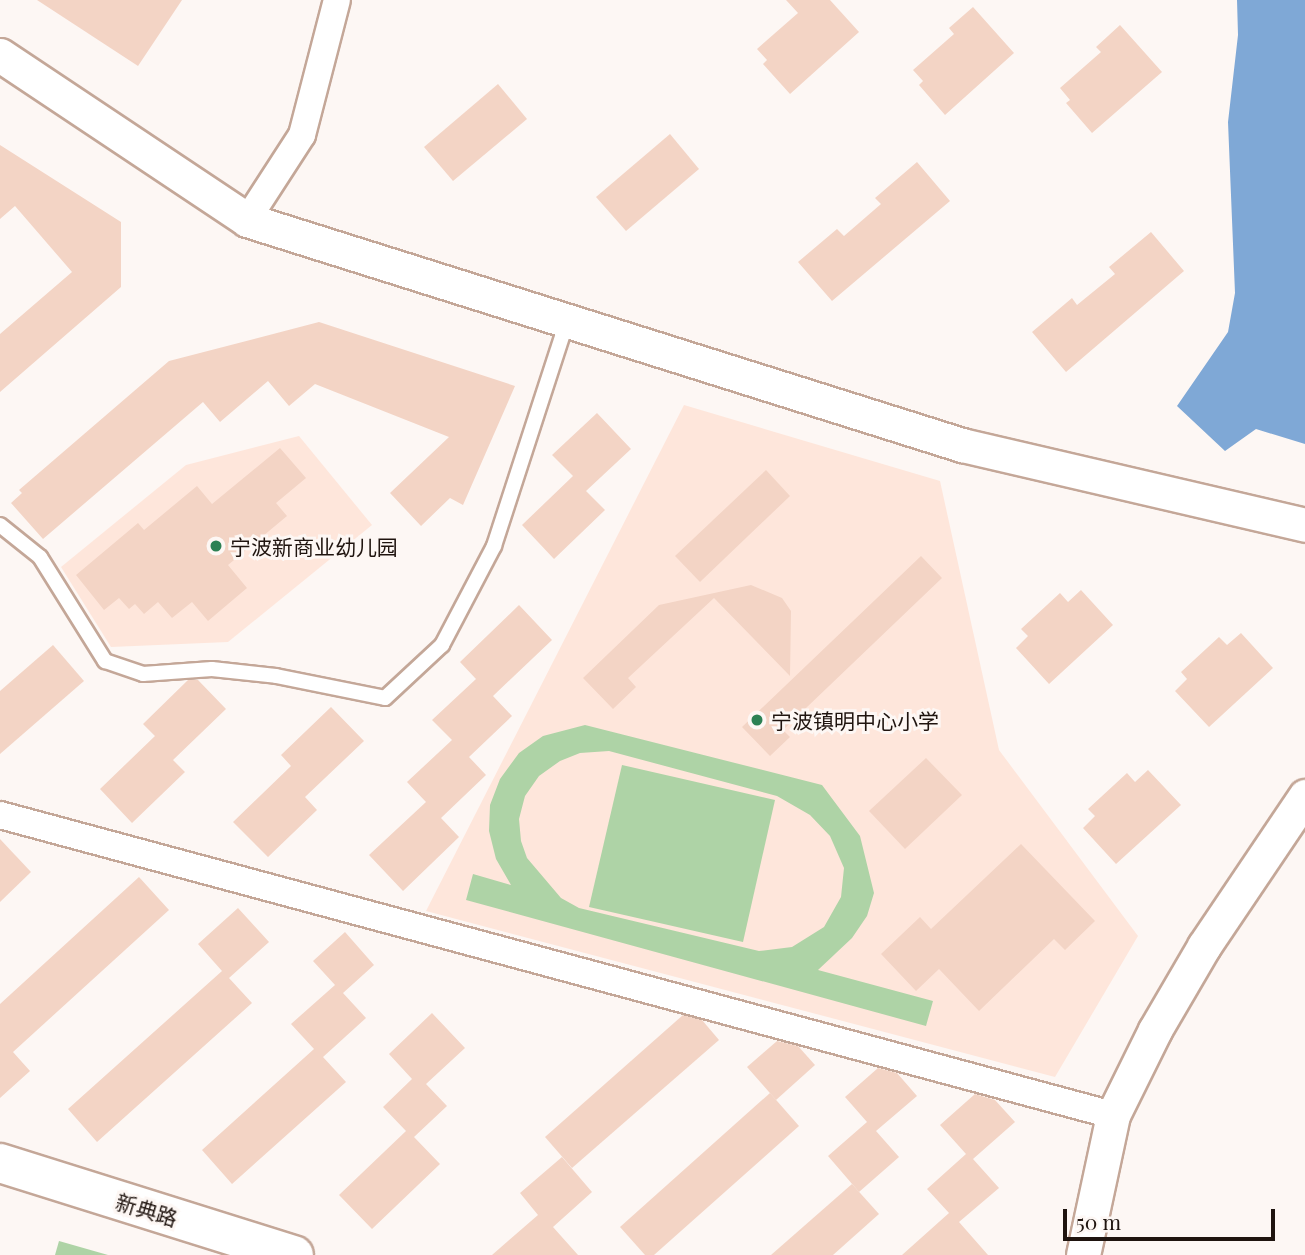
<!DOCTYPE html>
<html>
<head>
<meta charset="utf-8">
<style>
	body { margin:0 }
	#map { position:relative; width:1305px; height:1255px; overflow:hidden; background:#fdf7f4; font-family:"Playfair Display","Noto Sans SC",serif }
	div>[style] { position:absolute }
	.built>* { inset:0; background:#fee6db }
	.green>* { inset:0; background:#aed3a6 }
	.water>* { inset:0; background:#7fa8d6 }
	.building>* { inset:0; background:#f3d4c5 }
	.roads { filter:drop-shadow(2px 0 #c4a798) drop-shadow(-2px 0 #c4a798) drop-shadow(0 2px #c4a798) drop-shadow(0 -2px #c4a798) }
	.service>* { height:14px; margin:-7px; padding:0 7px; transform-origin:7px; border-radius:7px; background:#fff }
	.minor>* { height:26px; margin:-13px; padding:0 13px; transform-origin:13px; border-radius:13px; background:#fff }
	.tertiary>* { height:33px; margin:-16.5px; padding:0 16.5px; transform-origin:16.5px; border-radius:16.5px; background:#fff }
	.secondary>* { height:38px; margin:-19px; padding:0 19px; transform-origin:19px; border-radius:19px; background:#fff }
	.dots>* { width:19px; height:19px; translate:-50% -50%; box-sizing:border-box; border:4px solid #fdf7f4; border-radius:50% }
	span { translate:-50% -50%; white-space:nowrap; text-align:center; line-height:1.15; -webkit-text-stroke:6px #fdf7f4; paint-order:stroke }
	.poi-label { font-size:21px; color:#1f140f }
	.left { translate:0 -50%; text-align:left }
	.street-label { font-size:21px; color:#1f140f }
	.scale { position:absolute; left:1063px; top:1209px; width:212px; height:32px; box-sizing:border-box; border:4px solid #1f140f; border-top:0; padding-left:9px; font-size:21px; line-height:24px; white-space:nowrap; color:#1f140f; -webkit-text-stroke:5px #fdf7f4; paint-order:stroke }
</style>
</head>
<body>
<div id="map">
	<div class="built">
		<i style="clip-path:polygon(684px 405px,940px 481px,999px 750px,1138px 936px,1055px 1077px,426px 911px)"></i>
		<i style="clip-path:polygon(299px 436px,372px 525px,228px 642px,111px 647px,61px 567px,186px 465px)"></i>
	</div>
	<div class="green">
		<i style="clip-path:polygon(evenodd,585px 725px,822px 785px,860px 836px,874px 893px,867px 916px,852px 938px,818px 970px,933px 1001px,926px 1026px,466px 900px,473px 874px,511px 885px,496px 859px,489px 831px,490px 805px,500px 779px,519px 753px,543px 736px,585px 725px,609px 751px,777px 796px,810px 815px,830px 836px,844px 868px,841px 897px,824px 927px,792px 947px,759px 951px,579px 908px,561px 898px,527px 858px,521px 841px,519px 819px,525px 796px,539px 776px,560px 761px,580px 753px,609px 751px)"></i>
		<i style="clip-path:polygon(622px 765px,775px 800px,743px 942px,589px 907px)"></i>
		<i style="clip-path:polygon(59px 1241px,108px 1255px,55px 1255px)"></i>
	</div>
	<div class="water">
		<i style="clip-path:polygon(1237px 0,1305px 0,1305px 444px,1256px 429px,1225px 451px,1177px 406px,1228px 332px,1235px 293px,1228px 122px,1238px 35px)"></i>
	</div>
	<div class="building">
		<i style="clip-path:polygon(37px 0,182px 0,138px 66px)"></i>
		<i style="clip-path:polygon(786px 0,830px 0,859px 32px,790px 94px,763px 64px,767px 60px,757px 49px,798px 13px)"></i>
		<i style="clip-path:polygon(973px 7px,1014px 53px,945px 115px,919px 85px,923px 81px,913px 70px,954px 34px,949px 28px)"></i>
		<i style="clip-path:polygon(1120px 25px,1162px 72px,1092px 133px,1066px 103px,1070px 100px,1060px 88px,1101px 52px,1096px 47px)"></i>
		<i style="clip-path:polygon(498px 84px,527px 119px,453px 181px,424px 147px)"></i>
		<i style="clip-path:polygon(670px 134px,699px 169px,626px 231px,596px 197px)"></i>
		<i style="clip-path:polygon(0 145px,121px 222px,121px 287px,0 392px,0 334px,72px 272px,15px 206px,0 219px)"></i>
		<i style="clip-path:polygon(917px 162px,950px 201px,832px 301px,798px 262px,837px 229px,844px 236px,881px 204px,875px 198px)"></i>
		<i style="clip-path:polygon(1151px 232px,1184px 271px,1066px 372px,1032px 332px,1072px 298px,1077px 305px,1115px 274px,1109px 267px)"></i>
		<i style="clip-path:polygon(319px 322px,515px 386px,463px 505px,450px 498px,421px 526px,390px 493px,449px 437px,315px 384px,289px 406px,268px 381px,220px 422px,203px 402px,43px 539px,11px 503px,22px 493px,19px 490px,169px 361px)"></i>
		<i style="clip-path:polygon(597px 413px,631px 449px,586px 491px,605px 510px,554px 559px,522px 525px,573px 476px,552px 455px)"></i>
		<i style="clip-path:polygon(280px 448px,306px 478px,276px 503px,287px 516px,228px 565px,247px 588px,208px 621px,192px 602px,172px 618px,158px 602px,144px 614px,135px 604px,129px 609px,119px 598px,104px 610px,76px 575px,138px 523px,144px 530px,197px 486px,212px 504px)"></i>
		<i style="clip-path:polygon(766px 470px,790px 496px,700px 582px,675px 556px)"></i>
		<i style="clip-path:polygon(921px 556px,942px 578px,783px 730px,790px 737px,770px 756px,742px 727px)"></i>
		<i style="clip-path:polygon(751px 585px,782px 598px,791px 611px,790px 676px,714px 598px,628px 678px,636px 687px,613px 709px,583px 678px,659px 605px)"></i>
		<i style="clip-path:polygon(1081px 590px,1113px 625px,1049px 684px,1016px 648px,1028px 636px,1021px 629px,1060px 593px,1068px 602px)"></i>
		<i style="clip-path:polygon(519px 605px,552px 640px,493px 696px,512px 716px,469px 757px,486px 775px,441px 818px,459px 837px,403px 891px,369px 855px,426px 802px,407px 782px,452px 740px,432px 720px,476px 679px,460px 662px)"></i>
		<i style="clip-path:polygon(1241px 633px,1273px 668px,1209px 727px,1175px 691px,1187px 679px,1181px 672px,1219px 637px,1227px 645px)"></i>
		<i style="clip-path:polygon(53px 645px,84px 681px,0 754px,0 691px)"></i>
		<i style="clip-path:polygon(188px 680px,198px 680px,226px 709px,173px 760px,185px 772px,132px 823px,100px 789px,155px 736px,143px 724px)"></i>
		<i style="clip-path:polygon(331px 707px,364px 741px,305px 797px,317px 810px,268px 857px,233px 822px,291px 766px,281px 755px)"></i>
		<i style="clip-path:polygon(926px 758px,962px 795px,905px 849px,869px 811px)"></i>
		<i style="clip-path:polygon(1148px 770px,1181px 805px,1116px 864px,1083px 828px,1095px 816px,1088px 809px,1127px 773px,1135px 782px)"></i>
		<i style="clip-path:polygon(0 839px,31px 872px,0 902px)"></i>
		<i style="clip-path:polygon(1021px 844px,1095px 921px,1065px 950px,1054px 939px,979px 1011px,939px 969px,916px 991px,881px 954px,920px 917px,931px 929px)"></i>
		<i style="clip-path:polygon(139px 877px,169px 910px,13px 1052px,30px 1071px,0 1098px,0 1004px)"></i>
		<i style="clip-path:polygon(238px 908px,269px 942px,229px 978px,252px 1003px,97px 1142px,68px 1109px,222px 971px,198px 944px)"></i>
		<i style="clip-path:polygon(345px 932px,374px 965px,343px 993px,366px 1018px,323px 1057px,346px 1082px,232px 1184px,202px 1150px,314px 1049px,291px 1024px,335px 985px,313px 961px)"></i>
		<i style="clip-path:polygon(432px 1013px,465px 1048px,426px 1084px,447px 1106px,414px 1137px,440px 1164px,372px 1229px,339px 1195px,406px 1131px,383px 1107px,412px 1079px,389px 1054px)"></i>
		<i style="clip-path:polygon(683px 1015px,702px 1020px,719px 1040px,572px 1168px,545px 1137px)"></i>
		<i style="clip-path:polygon(777px 1041px,798px 1046px,815px 1065px,776px 1100px,747px 1067px)"></i>
		<i style="clip-path:polygon(878px 1068px,897px 1073px,917px 1096px,876px 1131px,899px 1157px,859px 1192px,828px 1156px,867px 1122px,845px 1097px)"></i>
		<i style="clip-path:polygon(770px 1093px,799px 1126px,654px 1255px,645px 1255px,620px 1227px)"></i>
		<i style="clip-path:polygon(975px 1094px,995px 1100px,1015px 1122px,973px 1159px,999px 1188px,959px 1222px,988px 1255px,902px 1255px,949px 1213px,927px 1189px,966px 1154px,940px 1125px)"></i>
		<i style="clip-path:polygon(562px 1157px,592px 1192px,553px 1227px,578px 1255px,492px 1255px,538px 1215px,520px 1193px)"></i>
		<i style="clip-path:polygon(852px 1184px,879px 1214px,833px 1255px,771px 1255px)"></i>
	</div>
	<div class="roads">
		<div class="service">
			<i style="left:0;top:525px;width:51px;rotate:38.7deg"></i>
			<i style="left:40px;top:557px;width:123px;rotate:58deg"></i>
			<i style="left:105px;top:661px;width:40px;rotate:18.9deg"></i>
			<i style="left:143px;top:674px;width:69px;rotate:-4.1deg"></i>
			<i style="left:212px;top:669px;width:64px;rotate:6.2deg"></i>
			<i style="left:276px;top:676px;width:111px;rotate:11.4deg"></i>
			<i style="left:385px;top:698px;width:78px;rotate:-42.9deg"></i>
			<i style="left:442px;top:645px;width:112px;rotate:-62.3deg"></i>
			<i style="left:494px;top:546px;width:237px;rotate:-72deg"></i>
		</div>
		<div class="minor">
			<i style="left:247px;top:220px;width:101px;rotate:-57.1deg"></i>
			<i style="left:302px;top:135px;width:139px;rotate:-75.5deg"></i>
			<i style="left:0;top:815px;width:1153px;rotate:15.09deg"></i>
		</div>
		<div class="tertiary">
			<i style="left:0;top:55px;width:297px;rotate:33.7deg"></i>
			<i style="left:247px;top:220px;width:750px;rotate:17.47deg"></i>
			<i style="left:962px;top:445px;width:352px;rotate:13.1deg"></i>
			<i style="left:1083px;top:1255px;width:143px;rotate:-77.9deg"></i>
			<i style="left:1113px;top:1115px;width:95px;rotate:-63.7deg"></i>
			<i style="left:1155px;top:1030px;width:97px;rotate:-59.7deg"></i>
			<i style="left:1204px;top:946px;width:181px;rotate:-56deg"></i>
		</div>
		<div class="secondary">
			<i style="left:0;top:1163px;width:308px;rotate:17.4deg"></i>
		</div>
	</div>
	<div class="dots">
		<i style="left:216px;top:546px;background:#2c8154"></i>
		<i style="left:757px;top:720px;background:#2c8154"></i>
	</div>
	<div class="poi-label">
		<span class="left" style="left:230px;top:546px">宁波新商业幼儿园</span>
		<span class="left" style="left:771px;top:720px">宁波镇明中心小学</span>
	</div>
	<div class="street-label">
		<span style="left:147px;top:1209px;rotate:17deg">新典路</span>
	</div>
	<div class="scale">50 m</div>
</div>
</body>
</html>
